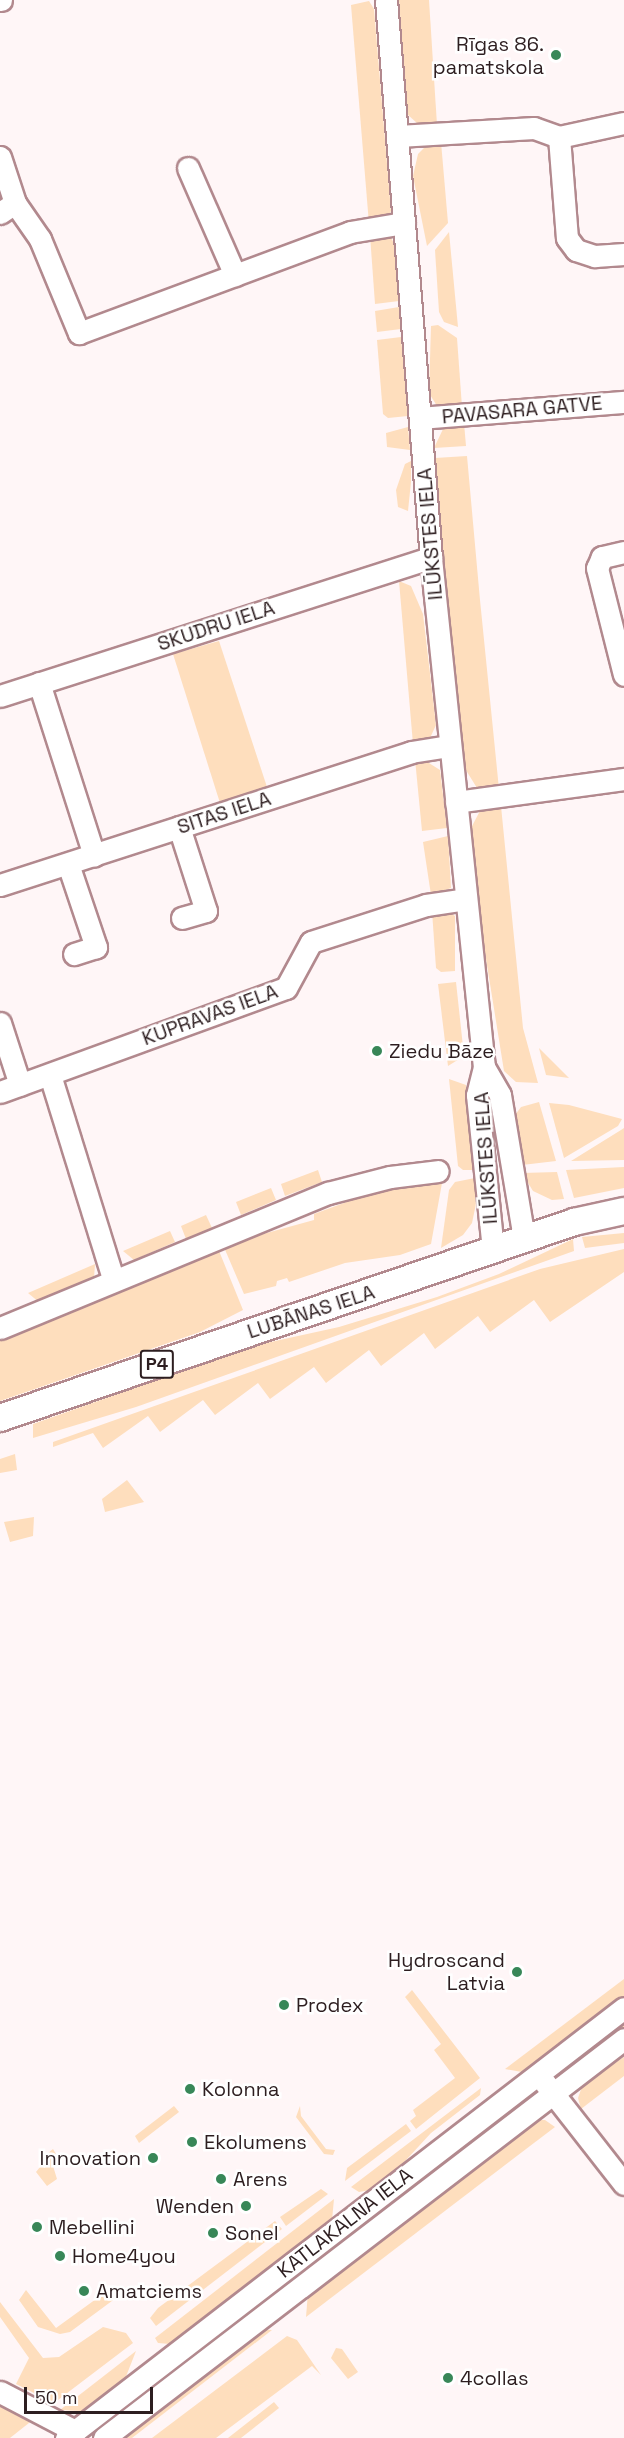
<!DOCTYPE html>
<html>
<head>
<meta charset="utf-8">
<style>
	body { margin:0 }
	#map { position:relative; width:624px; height:2438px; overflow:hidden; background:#fff6f7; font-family:"Space Grotesk",sans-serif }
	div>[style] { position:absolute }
	.green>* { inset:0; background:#fedebd }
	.roads { filter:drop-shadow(2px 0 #b2898e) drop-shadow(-2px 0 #b2898e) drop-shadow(0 2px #b2898e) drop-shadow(0 -2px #b2898e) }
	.minor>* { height:21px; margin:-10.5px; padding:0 10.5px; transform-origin:10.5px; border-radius:10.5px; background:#fff }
	.major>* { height:26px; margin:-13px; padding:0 13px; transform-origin:13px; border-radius:13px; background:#fff }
	.dots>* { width:16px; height:16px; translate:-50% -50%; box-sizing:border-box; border:3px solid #fff; border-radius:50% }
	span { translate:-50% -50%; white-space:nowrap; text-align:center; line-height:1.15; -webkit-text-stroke:5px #fff; paint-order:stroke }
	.shield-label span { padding:2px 4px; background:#fff; border:2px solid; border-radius:4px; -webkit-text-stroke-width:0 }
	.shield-label { font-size:18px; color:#2d1e20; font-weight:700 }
	.poi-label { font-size:20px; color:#2d1e20 }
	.right { translate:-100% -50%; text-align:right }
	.left { translate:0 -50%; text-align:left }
	.street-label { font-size:20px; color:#2d1e20 }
	.scale { position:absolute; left:24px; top:2387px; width:129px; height:27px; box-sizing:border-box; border:3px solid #2d1e20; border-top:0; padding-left:8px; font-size:18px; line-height:21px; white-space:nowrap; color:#2d1e20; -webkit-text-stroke:4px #fff; paint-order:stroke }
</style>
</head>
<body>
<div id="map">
	<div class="green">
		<i style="clip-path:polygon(399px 0,429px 0,437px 125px,418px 124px,407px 114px)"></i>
		<i style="clip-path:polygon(369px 1px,374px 9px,391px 211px,388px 217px,369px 224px,351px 5px)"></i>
		<i style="clip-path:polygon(441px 142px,448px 223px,427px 246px,413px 176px,418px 154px,425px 147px)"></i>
		<i style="clip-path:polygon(449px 232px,458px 327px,444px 322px,439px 312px,435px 250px)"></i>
		<i style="clip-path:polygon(370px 235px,390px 235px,394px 244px,399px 301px,375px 304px)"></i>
		<i style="clip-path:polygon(399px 307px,401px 329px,377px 332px,375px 311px)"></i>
		<i style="clip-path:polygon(438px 325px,457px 338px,462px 407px,437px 406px,429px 393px,431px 326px)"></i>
		<i style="clip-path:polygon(401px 337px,408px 416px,388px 418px,383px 414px,377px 340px)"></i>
		<i style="clip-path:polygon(464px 423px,466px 446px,434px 448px,444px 427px)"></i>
		<i style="clip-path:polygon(408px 427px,410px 450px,387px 447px,386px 433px)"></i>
		<i style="clip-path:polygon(467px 456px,480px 600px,499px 789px,477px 788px,464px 767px,442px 547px,435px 458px)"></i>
		<i style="clip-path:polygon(411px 461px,411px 482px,408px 511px,398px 507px,396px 490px,405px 464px)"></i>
		<i style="clip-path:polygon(399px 581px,411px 586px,423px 614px,436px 725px,430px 738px,413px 744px)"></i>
		<i style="clip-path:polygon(219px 641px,267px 787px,220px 803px,173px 654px)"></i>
		<i style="clip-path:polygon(421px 758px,440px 770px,447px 828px,422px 831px,415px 759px)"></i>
		<i style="clip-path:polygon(501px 806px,523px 1028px,538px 1083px,516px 1082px,504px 1071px,482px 934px,471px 828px,481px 809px)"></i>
		<i style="clip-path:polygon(448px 836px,451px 888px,431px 895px,423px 842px)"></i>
		<i style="clip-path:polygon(443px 908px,455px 916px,455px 971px,441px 972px,436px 968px,432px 911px)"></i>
		<i style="clip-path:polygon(456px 982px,464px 1056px,448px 1066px,438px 984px)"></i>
		<i style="clip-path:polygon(539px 1048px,569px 1078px,546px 1075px)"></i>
		<i style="clip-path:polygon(449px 1079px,466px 1085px,475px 1170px,463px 1170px,458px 1166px)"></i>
		<i style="clip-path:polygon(539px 1102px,556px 1161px,522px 1165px,515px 1115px,521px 1107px)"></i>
		<i style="clip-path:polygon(549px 1103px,569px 1105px,622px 1119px,618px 1126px,564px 1158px)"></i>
		<i style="clip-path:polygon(624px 1128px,624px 1160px,571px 1161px,621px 1130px)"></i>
		<i style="clip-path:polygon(624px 1167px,624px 1188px,574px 1198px,566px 1170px)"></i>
		<i style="clip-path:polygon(318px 1170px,322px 1182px,285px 1196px,281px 1184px)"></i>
		<i style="clip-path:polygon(557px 1172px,564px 1199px,552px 1200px,533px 1191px,522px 1173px)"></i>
		<i style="clip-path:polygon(475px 1178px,477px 1199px,472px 1223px,463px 1235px,441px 1248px,449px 1190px,455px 1182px)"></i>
		<i style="clip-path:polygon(437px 1180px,442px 1183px,431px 1244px,400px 1255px,345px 1263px,289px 1282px,287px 1278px,277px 1281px,276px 1286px,244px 1294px,223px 1245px,314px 1220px,314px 1214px,390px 1186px)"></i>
		<i style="clip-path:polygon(271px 1188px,276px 1200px,241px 1215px,236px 1202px)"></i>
		<i style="clip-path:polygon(206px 1215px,212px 1228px,186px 1239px,181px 1226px)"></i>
		<i style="clip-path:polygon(170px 1231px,175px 1242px,134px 1260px,123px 1251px)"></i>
		<i style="clip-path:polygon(624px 1233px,624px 1243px,585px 1248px,582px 1237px)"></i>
		<i style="clip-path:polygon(573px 1239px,574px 1251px,136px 1407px,33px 1438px,33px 1424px,257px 1345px,339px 1327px,437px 1297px,499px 1274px)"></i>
		<i style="clip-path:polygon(217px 1246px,243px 1310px,200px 1332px,0 1401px,0 1337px)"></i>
		<i style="clip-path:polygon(624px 1249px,624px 1272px,550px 1322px,534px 1300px,490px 1332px,478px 1316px,435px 1349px,424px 1333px,381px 1366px,369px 1350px,326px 1383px,314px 1367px,270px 1399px,258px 1383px,215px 1415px,203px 1400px,160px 1432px,148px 1416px,103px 1448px,93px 1433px,53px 1447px,53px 1442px,540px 1269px)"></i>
		<i style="clip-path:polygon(95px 1264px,94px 1278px,40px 1303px,28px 1293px)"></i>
		<i style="clip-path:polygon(15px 1454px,17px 1470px,0 1473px,0 1459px)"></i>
		<i style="clip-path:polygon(127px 1480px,144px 1502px,105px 1512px,102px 1499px)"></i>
		<i style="clip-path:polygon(34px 1517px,33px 1536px,10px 1542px,4px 1522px)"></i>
		<i style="clip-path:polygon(624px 1979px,624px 1998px,531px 2068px,522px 2072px,505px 2069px)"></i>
		<i style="clip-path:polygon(412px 1990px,480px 2078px,416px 2129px,410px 2121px,416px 2116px,413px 2110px,455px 2078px,434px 2050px,441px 2044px,405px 1997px)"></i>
		<i style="clip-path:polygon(624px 2022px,624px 2028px,568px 2068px,576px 2059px)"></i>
		<i style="clip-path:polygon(624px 2057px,624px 2076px,581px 2109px,578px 2098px,583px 2084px)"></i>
		<i style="clip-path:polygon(481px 2088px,480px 2095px,431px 2133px,395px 2172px,371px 2190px,359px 2192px,351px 2187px)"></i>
		<i style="clip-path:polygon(174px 2106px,179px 2112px,139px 2143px,135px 2136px)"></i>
		<i style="clip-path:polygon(300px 2106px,301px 2116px,326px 2149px,335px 2150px,333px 2155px,324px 2154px,296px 2117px)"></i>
		<i style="clip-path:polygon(500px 2115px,503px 2120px,285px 2287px,281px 2283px)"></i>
		<i style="clip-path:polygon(532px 2120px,545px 2120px,555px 2127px,306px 2317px,308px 2292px)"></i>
		<i style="clip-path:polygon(406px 2124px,411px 2131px,345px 2181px,347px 2168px)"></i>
		<i style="clip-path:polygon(53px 2149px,59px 2159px,53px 2166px,57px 2179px,47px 2186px,36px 2172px,44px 2162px,42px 2158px)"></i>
		<i style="clip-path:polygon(321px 2189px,328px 2194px,286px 2226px,280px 2217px)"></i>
		<i style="clip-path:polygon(334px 2199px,332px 2220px,170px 2344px,158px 2343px,155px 2338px)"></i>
		<i style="clip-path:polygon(275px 2221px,282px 2229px,156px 2326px,150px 2318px,158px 2308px)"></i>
		<i style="clip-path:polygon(114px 2286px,120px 2295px,70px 2332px,60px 2334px,38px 2327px,19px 2300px,26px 2290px,56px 2328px)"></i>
		<i style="clip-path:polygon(0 2302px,43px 2358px,59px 2357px,103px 2327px,126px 2333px,133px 2343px,54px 2403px,16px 2384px,29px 2358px,0 2317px)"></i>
		<i style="clip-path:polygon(252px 2305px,256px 2309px,87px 2438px,77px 2438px)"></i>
		<i style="clip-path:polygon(255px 2329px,272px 2330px,132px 2438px,112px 2438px)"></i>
		<i style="clip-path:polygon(287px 2336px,297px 2340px,321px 2375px,312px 2366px,216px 2438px,152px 2438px)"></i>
		<i style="clip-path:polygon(336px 2348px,342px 2349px,358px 2372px,348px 2379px,331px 2358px)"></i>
		<i style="clip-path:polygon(136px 2351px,125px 2379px,82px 2411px,60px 2410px)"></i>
		<i style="clip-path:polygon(0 2401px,34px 2419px,10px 2438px,0 2438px)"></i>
		<i style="clip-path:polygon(274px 2402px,279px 2408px,241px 2438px,228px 2438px)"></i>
	</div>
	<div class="roads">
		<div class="minor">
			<i style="left:0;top:0;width:1px"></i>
			<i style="left:386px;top:0;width:560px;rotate:85.39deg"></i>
			<i style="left:431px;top:558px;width:512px;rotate:84.06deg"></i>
			<i style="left:484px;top:1067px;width:29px;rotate:104deg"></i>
			<i style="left:477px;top:1095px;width:156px;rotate:84.1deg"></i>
			<i style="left:398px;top:136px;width:136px;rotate:-3.4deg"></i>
			<i style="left:534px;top:128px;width:27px;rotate:20deg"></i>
			<i style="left:559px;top:137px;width:66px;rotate:-12.2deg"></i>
			<i style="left:559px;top:137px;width:101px;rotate:85.5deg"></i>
			<i style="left:567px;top:238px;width:15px;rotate:53deg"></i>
			<i style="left:576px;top:250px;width:20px;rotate:18deg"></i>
			<i style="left:595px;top:256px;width:29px;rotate:-4deg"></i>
			<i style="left:0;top:157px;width:48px;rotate:71.9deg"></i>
			<i style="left:188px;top:168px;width:117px;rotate:66.3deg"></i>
			<i style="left:15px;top:203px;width:44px;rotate:55.2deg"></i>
			<i style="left:40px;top:239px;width:102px;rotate:67.5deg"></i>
			<i style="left:79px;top:333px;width:289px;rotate:-20.4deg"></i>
			<i style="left:350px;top:232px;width:55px;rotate:-9.5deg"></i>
			<i style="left:0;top:213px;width:18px;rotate:-34deg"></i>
			<i style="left:420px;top:418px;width:205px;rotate:-4.5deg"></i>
			<i style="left:624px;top:552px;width:23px;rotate:167deg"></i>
			<i style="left:602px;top:557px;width:12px;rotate:114deg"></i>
			<i style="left:597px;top:568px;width:110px;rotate:75.8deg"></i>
			<i style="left:39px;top:683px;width:181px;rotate:72.3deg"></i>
			<i style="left:0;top:696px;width:453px;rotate:-17.8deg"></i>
			<i style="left:456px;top:802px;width:170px;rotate:-7.8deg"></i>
			<i style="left:179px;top:827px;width:88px;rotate:72.2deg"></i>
			<i style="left:206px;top:911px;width:25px;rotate:164deg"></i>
			<i style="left:68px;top:864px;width:88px;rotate:71.4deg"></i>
			<i style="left:96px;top:947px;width:23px;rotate:162deg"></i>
			<i style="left:0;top:885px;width:432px;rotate:-17.9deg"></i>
			<i style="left:411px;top:752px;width:39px;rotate:-9deg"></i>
			<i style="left:0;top:1023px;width:65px;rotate:72.1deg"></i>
			<i style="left:484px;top:1067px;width:32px;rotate:60deg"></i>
			<i style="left:500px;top:1095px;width:146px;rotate:80.5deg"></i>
			<i style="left:50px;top:1075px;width:213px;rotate:72.8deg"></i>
			<i style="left:0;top:1092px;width:304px;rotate:-20deg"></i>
			<i style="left:286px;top:988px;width:52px;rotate:-61.5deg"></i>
			<i style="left:311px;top:942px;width:121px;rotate:-17.8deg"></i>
			<i style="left:426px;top:905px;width:40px;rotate:-8.5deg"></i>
			<i style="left:0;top:1328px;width:355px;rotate:-22.4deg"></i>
			<i style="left:328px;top:1193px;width:64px;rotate:-14.5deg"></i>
			<i style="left:390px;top:1177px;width:48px;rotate:-7.1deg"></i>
			<i style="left:545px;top:2083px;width:128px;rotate:52deg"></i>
			<i style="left:0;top:2392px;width:85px;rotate:27.5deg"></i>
			<i style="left:66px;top:2438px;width:704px;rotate:-37.62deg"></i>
			<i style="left:104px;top:2438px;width:655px;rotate:-37.5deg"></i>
		</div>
		<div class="major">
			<i style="left:0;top:1418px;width:607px;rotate:-18.85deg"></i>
			<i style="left:574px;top:1222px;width:51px;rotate:-12.4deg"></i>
		</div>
	</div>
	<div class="dots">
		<i style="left:556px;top:55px;background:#388758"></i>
		<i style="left:377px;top:1051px;background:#388758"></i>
		<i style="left:517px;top:1972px;background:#388758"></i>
		<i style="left:284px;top:2005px;background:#388758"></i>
		<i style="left:190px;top:2089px;background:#388758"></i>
		<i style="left:192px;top:2142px;background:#388758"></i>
		<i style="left:153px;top:2158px;background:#388758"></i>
		<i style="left:221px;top:2179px;background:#388758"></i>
		<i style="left:246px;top:2206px;background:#388758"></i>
		<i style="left:37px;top:2227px;background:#388758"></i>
		<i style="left:213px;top:2233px;background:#388758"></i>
		<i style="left:60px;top:2256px;background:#388758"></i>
		<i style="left:84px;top:2291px;background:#388758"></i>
		<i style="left:448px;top:2378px;background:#388758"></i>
	</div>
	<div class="shield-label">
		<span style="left:157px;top:1364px">P4</span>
	</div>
	<div class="poi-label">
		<span class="right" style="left:544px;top:56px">Rīgas 86.<br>pamatskola</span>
		<span class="left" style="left:389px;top:1051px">Ziedu Bāze</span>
		<span class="right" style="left:505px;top:1972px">Hydroscand<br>Latvia</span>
		<span class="left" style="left:296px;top:2005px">Prodex</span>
		<span class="left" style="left:202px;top:2089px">Kolonna</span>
		<span class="left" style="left:204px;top:2142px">Ekolumens</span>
		<span class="right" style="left:141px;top:2158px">Innovation</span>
		<span class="left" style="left:233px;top:2179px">Arens</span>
		<span class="right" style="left:234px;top:2206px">Wenden</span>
		<span class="left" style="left:49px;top:2227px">Mebellini</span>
		<span class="left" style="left:225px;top:2233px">Sonel</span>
		<span class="left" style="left:72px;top:2256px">Home4you</span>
		<span class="left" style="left:96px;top:2291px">Amatciems</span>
		<span class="left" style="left:460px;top:2378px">4collas</span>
	</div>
	<div class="street-label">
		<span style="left:522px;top:410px;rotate:-5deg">PAVASARA GATVE</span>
		<span style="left:430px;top:534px;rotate:-95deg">ILŪKSTES IELA</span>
		<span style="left:216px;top:626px;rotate:-18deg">SKUDRU IELA</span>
		<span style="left:224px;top:813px;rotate:-18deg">SITAS IELA</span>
		<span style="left:210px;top:1015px;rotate:-20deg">KUPRAVAS IELA</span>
		<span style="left:486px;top:1158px;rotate:-94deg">ILŪKSTES IELA</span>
		<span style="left:311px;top:1312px;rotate:-18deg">LUBĀNAS IELA</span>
		<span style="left:345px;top:2223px;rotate:-38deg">KATLAKALNA IELA</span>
	</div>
	<div class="scale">50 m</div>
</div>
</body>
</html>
